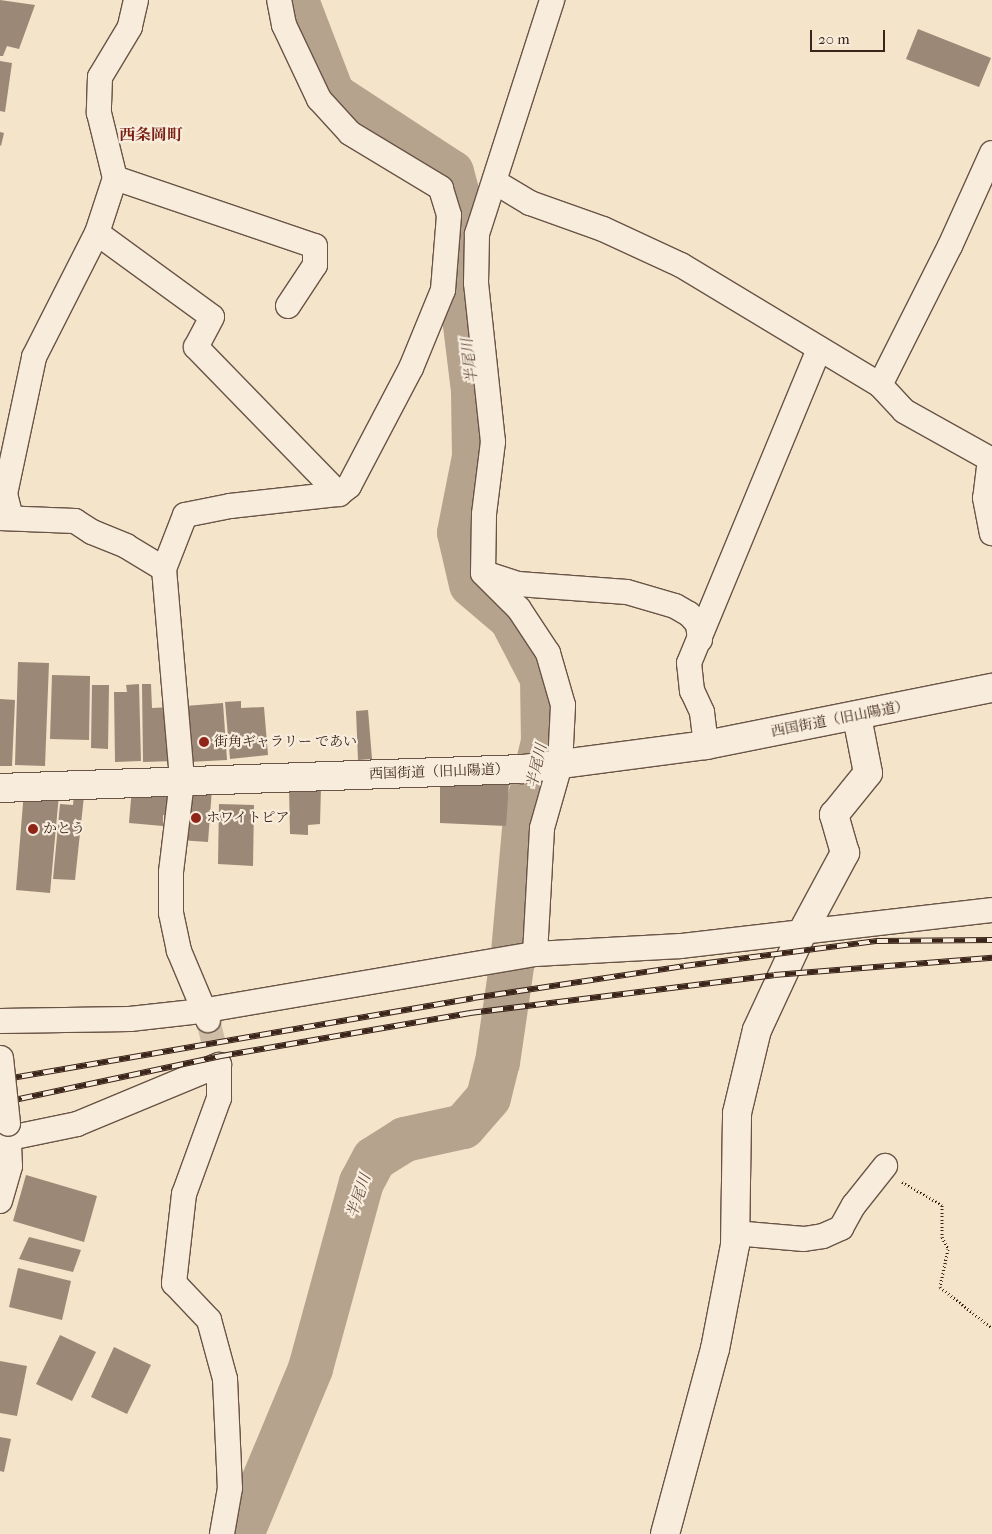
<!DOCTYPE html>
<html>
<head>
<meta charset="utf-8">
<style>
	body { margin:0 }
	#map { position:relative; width:992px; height:1534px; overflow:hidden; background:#f4e4ca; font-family:"IM FELL French Canon","Noto Serif JP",serif }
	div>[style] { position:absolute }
	.river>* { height:45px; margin:-22.5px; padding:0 22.5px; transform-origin:22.5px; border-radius:22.5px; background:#b5a38e }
	.building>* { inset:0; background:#9b8876 }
	.street-tunnel>* { height:24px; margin-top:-12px; transform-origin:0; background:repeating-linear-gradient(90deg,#cfbea7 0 24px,transparent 0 36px) }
	.path>* { height:3px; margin-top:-1.5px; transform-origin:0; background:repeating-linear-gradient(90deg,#3b241a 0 1px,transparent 0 3.5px) }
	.roads { filter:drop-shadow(1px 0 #695446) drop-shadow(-1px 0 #695446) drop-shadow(0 1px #695446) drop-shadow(0 -1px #695446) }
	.street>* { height:24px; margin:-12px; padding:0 12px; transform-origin:12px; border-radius:12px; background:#f8eddd }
	.secondary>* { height:28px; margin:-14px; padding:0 14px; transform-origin:14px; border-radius:14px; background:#f8eddd }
	.rail>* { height:5.5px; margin-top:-2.75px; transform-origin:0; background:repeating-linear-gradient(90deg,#f8eddd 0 11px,#3b241a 0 22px); box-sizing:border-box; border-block:1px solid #3b241a }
	.bridges { filter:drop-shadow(1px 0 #695446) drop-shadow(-1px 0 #695446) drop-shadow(0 1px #695446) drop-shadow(0 -1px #695446) }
	.street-bridge>* { height:24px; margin:-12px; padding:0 12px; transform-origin:12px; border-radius:12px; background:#f8eddd }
	.dots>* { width:14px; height:14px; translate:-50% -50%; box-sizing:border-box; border:2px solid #f8eddd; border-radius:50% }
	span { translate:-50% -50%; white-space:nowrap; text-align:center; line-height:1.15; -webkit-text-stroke:4.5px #f8eddd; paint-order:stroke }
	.street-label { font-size:14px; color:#3b241a }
	.poi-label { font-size:14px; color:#3b241a }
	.left { translate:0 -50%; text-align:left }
	.water-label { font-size:15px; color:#604a3d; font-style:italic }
	.quarter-label { font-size:16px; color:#7a1f14; font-weight:700 }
	.scale { position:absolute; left:810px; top:30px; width:75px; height:22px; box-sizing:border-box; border:2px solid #3b241a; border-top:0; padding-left:6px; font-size:15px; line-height:18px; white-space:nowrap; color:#3b241a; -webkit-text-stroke:4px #f8eddd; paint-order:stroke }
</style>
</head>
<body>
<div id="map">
	<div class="river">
		<i style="left:241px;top:1534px;width:180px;rotate:-67.4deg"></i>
		<i style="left:310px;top:1368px;width:193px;rotate:-74.7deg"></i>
		<i style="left:361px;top:1182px;width:27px;rotate:-62deg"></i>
		<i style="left:374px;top:1158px;width:36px;rotate:-32deg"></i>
		<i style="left:404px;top:1139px;width:60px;rotate:-12.4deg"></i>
		<i style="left:463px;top:1126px;width:38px;rotate:-49deg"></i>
		<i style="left:488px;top:1097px;width:36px;rotate:-76deg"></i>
		<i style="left:497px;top:1062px;width:111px;rotate:-81.7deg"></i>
		<i style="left:513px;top:952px;width:136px;rotate:-84.9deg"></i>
		<i style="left:525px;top:817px;width:78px;rotate:-76.7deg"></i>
		<i style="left:543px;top:741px;width:63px;rotate:-90.9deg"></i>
		<i style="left:542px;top:678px;width:68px;rotate:-117.3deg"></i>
		<i style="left:511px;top:618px;width:52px;rotate:-139.6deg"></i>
		<i style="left:471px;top:584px;width:53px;rotate:-103deg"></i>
		<i style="left:459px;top:532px;width:77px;rotate:-78.8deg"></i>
		<i style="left:474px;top:456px;width:66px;rotate:-90.9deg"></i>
		<i style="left:473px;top:390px;width:123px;rotate:-97deg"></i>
		<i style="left:458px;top:268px;width:70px;rotate:-90deg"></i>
		<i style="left:458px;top:198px;width:27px;rotate:-105deg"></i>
		<i style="left:451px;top:172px;width:142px;rotate:-146.8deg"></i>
		<i style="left:332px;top:94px;width:101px;rotate:-111deg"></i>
	</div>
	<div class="building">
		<i style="clip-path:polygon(0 0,35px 5px,19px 49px,7px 46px,3px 56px,0 56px)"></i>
		<i style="clip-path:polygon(918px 29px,991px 58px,979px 87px,906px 59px)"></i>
		<i style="clip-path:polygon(0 61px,12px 63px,5px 112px,0 111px)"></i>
		<i style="clip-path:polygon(0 132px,4px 133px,1px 146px,0 145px)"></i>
		<i style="clip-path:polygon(18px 662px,49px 663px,45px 766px,15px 765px)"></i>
		<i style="clip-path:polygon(52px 675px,90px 676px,89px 740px,50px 739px)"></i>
		<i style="clip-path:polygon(139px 684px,141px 761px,115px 762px,114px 692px,127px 692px,126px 685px)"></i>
		<i style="clip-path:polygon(142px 684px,151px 684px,152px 708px,173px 707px,175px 761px,143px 762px)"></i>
		<i style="clip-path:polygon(92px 685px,109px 685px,108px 749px,91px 748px)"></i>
		<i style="clip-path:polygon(0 699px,15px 700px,12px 766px,0 766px)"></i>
		<i style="clip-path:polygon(241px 701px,241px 708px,264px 707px,268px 755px,230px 759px,225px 702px)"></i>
		<i style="clip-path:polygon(223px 703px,227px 760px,189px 762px,185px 706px)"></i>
		<i style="clip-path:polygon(368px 710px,372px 759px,358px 760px,356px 711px)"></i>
		<i style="clip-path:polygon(440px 783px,509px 783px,506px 826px,440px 823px)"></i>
		<i style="clip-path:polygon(132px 787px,175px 789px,171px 816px,163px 815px,163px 826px,129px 823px)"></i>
		<i style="clip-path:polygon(321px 787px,320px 824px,308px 825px,308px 835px,290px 834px,289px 788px)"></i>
		<i style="clip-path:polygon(184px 789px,212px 789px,208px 842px,179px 840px)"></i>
		<i style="clip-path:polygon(24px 791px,59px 794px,50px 893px,16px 890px)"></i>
		<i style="clip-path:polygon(74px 795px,84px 796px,75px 880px,53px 879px,60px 804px,73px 805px)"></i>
		<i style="clip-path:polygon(219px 804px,254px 805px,253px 866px,218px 864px)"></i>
		<i style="clip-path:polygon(26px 1175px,97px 1196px,84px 1242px,13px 1221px)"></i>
		<i style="clip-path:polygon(29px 1237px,81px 1250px,73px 1272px,19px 1259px)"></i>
		<i style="clip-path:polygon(18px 1268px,71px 1281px,62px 1320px,9px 1307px)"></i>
		<i style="clip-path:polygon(60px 1335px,96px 1352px,72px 1401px,36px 1384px)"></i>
		<i style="clip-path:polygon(114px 1347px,151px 1365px,127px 1414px,91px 1397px)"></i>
		<i style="clip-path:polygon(0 1361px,27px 1366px,17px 1416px,0 1413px)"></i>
		<i style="clip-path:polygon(0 1437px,11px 1439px,4px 1472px,0 1471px)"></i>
	</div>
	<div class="street-tunnel">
		<i style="left:208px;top:1020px;width:46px;rotate:76.3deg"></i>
	</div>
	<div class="path">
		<i style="left:902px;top:1182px;width:46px;rotate:29.9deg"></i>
		<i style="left:942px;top:1205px;width:32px;rotate:90deg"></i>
		<i style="left:942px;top:1237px;width:13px;rotate:63deg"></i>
		<i style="left:948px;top:1249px;width:39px;rotate:102deg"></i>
		<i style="left:940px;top:1287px;width:66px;rotate:38.3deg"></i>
	</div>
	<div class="roads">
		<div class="street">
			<i style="left:136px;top:0;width:28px;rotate:103deg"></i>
			<i style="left:130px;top:27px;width:58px;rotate:121deg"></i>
			<i style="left:100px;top:77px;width:36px;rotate:92deg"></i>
			<i style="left:99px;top:113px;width:67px;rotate:76.2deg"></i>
			<i style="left:115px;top:178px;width:211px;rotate:18.8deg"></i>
			<i style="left:315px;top:246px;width:19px;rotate:90deg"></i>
			<i style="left:315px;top:265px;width:49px;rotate:123.4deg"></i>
			<i style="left:495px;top:182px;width:41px;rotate:31deg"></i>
			<i style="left:530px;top:203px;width:77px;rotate:19.6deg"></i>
			<i style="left:603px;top:229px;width:86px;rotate:24.8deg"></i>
			<i style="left:681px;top:265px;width:232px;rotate:31.1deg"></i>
			<i style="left:880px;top:385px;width:35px;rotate:47deg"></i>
			<i style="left:904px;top:411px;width:98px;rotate:29.2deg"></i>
			<i style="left:990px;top:459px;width:39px;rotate:97deg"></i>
			<i style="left:985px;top:498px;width:36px;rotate:79deg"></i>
			<i style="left:97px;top:233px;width:142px;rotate:36.1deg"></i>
			<i style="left:212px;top:317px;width:34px;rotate:118deg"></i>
			<i style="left:196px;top:347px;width:205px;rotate:45.8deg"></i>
			<i style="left:880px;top:385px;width:156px;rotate:-63.3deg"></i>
			<i style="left:950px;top:246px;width:102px;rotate:-65.7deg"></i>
			<i style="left:0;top:518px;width:75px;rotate:2.3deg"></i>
			<i style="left:75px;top:521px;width:20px;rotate:33deg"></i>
			<i style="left:92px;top:532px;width:37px;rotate:22deg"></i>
			<i style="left:126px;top:546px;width:44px;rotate:31.2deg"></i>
			<i style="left:164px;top:569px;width:213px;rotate:85.1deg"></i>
			<i style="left:182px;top:781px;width:92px;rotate:96.9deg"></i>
			<i style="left:171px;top:872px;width:41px;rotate:90deg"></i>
			<i style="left:171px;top:913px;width:39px;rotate:78deg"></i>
			<i style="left:179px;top:951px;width:75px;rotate:67.2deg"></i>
			<i style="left:11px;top:518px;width:25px;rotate:-104deg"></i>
			<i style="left:5px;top:494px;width:140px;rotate:-78deg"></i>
			<i style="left:34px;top:357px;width:139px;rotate:-63.1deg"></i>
			<i style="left:97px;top:233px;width:58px;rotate:-71.9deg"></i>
			<i style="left:164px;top:569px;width:58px;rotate:-68.7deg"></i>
			<i style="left:185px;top:515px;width:46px;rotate:-11.3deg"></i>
			<i style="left:230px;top:506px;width:110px;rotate:-6.3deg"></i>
			<i style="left:339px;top:494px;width:13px;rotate:-39deg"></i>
			<i style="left:349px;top:486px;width:133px;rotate:-62.3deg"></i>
			<i style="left:411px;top:368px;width:84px;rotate:-67.7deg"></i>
			<i style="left:443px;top:290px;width:75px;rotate:-85.4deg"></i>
			<i style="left:449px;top:215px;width:28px;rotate:-107deg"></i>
			<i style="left:441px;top:188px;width:106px;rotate:-148.9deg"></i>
			<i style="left:350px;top:133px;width:46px;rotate:-132.4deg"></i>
			<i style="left:319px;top:99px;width:82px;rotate:-115.3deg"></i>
			<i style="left:284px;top:25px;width:25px;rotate:-101deg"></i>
			<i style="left:487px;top:574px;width:33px;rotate:18deg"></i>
			<i style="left:518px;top:584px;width:109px;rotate:4.2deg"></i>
			<i style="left:627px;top:592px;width:50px;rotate:16.3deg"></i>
			<i style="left:675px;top:606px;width:16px;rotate:30deg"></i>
			<i style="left:689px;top:614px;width:13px;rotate:48deg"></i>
			<i style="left:698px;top:624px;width:16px;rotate:83deg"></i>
			<i style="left:706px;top:745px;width:33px;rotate:-97deg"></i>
			<i style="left:702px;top:712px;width:23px;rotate:-115deg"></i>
			<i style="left:692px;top:691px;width:28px;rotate:-96deg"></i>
			<i style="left:689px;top:663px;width:340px;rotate:-67.5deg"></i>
			<i style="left:535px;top:954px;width:126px;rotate:-86.8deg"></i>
			<i style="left:542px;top:828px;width:66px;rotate:-74.1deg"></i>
			<i style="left:560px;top:765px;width:60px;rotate:-87.1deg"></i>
			<i style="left:563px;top:705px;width:54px;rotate:-106.1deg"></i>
			<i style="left:548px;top:653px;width:53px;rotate:-123.4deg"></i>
			<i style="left:519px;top:609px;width:51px;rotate:-135deg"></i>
			<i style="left:483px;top:573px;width:59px;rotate:-89deg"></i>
			<i style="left:484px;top:514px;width:73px;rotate:-82.9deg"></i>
			<i style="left:493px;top:442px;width:160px;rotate:-96.1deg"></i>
			<i style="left:476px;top:283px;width:49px;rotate:-88.8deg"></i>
			<i style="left:477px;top:234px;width:246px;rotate:-72.2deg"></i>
			<i style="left:0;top:1021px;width:130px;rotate:-0.9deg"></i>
			<i style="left:130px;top:1019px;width:71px;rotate:-6.4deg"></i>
			<i style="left:201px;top:1011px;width:339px;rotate:-9.7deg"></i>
			<i style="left:535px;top:954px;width:146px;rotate:-3.1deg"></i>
			<i style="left:681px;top:946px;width:313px;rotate:-6.6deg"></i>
			<i style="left:0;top:1140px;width:79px;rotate:-11.7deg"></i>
			<i style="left:77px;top:1124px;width:154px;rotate:-22.6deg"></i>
			<i style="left:219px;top:1065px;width:33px;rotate:90deg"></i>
			<i style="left:219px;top:1098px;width:102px;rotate:110deg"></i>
			<i style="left:184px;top:1194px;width:90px;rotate:96.4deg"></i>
			<i style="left:174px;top:1283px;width:51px;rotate:46.6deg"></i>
			<i style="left:209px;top:1320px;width:61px;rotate:74.8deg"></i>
			<i style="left:225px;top:1379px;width:109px;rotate:87.4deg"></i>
			<i style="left:230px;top:1488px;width:47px;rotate:99.9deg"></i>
			<i style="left:0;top:1201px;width:36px;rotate:-74deg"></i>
			<i style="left:10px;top:1166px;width:42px;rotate:-92.7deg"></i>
			<i style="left:734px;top:1233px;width:70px;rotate:4.9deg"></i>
			<i style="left:804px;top:1239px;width:19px;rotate:-9deg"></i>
			<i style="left:823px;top:1236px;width:20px;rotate:-24deg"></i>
			<i style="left:841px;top:1228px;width:26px;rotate:-61deg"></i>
			<i style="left:854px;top:1205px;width:50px;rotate:-51.5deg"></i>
		</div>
		<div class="secondary">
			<i style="left:0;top:788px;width:523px;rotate:-2.08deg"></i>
			<i style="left:523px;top:769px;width:185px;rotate:-7.5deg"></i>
			<i style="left:706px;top:745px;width:292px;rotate:-11.3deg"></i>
			<i style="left:665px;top:1534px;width:192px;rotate:-74.9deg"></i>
			<i style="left:715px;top:1349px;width:106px;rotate:-79.1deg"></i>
			<i style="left:735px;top:1245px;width:132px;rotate:-89.1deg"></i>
			<i style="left:737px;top:1113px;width:85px;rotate:-76.5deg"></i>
			<i style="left:757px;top:1030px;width:109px;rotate:-65.1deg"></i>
			<i style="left:803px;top:931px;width:89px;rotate:-61.7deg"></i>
			<i style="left:845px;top:853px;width:40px;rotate:-106deg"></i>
			<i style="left:834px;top:815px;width:54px;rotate:-51deg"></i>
			<i style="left:868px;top:773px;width:57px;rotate:-101.1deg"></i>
		</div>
	</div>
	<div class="rail">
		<i style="left:0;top:1080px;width:480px;rotate:-9.8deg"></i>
		<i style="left:473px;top:998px;width:213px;rotate:-8.6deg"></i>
		<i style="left:684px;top:966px;width:195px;rotate:-7.4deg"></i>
		<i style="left:877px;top:941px;width:115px;rotate:-0.5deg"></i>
		<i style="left:0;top:1103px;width:226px;rotate:-12deg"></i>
		<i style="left:221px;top:1056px;width:253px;rotate:-9.8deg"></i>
		<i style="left:470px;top:1013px;width:306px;rotate:-7.1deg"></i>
		<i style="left:774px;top:975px;width:219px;rotate:-4.5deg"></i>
	</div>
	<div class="bridges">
		<div class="street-bridge">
			<i style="left:1px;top:1058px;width:66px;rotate:83.9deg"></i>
		</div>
	</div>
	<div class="dots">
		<i style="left:204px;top:742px;background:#8f2418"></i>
		<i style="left:196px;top:818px;background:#8f2418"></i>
		<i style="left:33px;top:829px;background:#8f2418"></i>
	</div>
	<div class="street-label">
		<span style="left:840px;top:719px;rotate:-11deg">西国街道（旧山陽道）</span>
		<span style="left:439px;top:772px;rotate:-2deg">西国街道（旧山陽道）</span>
	</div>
	<div class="poi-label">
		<span class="left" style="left:214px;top:742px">街角ギャラリー であい</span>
		<span class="left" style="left:206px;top:818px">ホワイトピア</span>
		<span class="left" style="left:43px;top:829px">かとう</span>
	</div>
	<div class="water-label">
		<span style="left:470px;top:361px;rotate:-97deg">半尾川</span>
		<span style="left:537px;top:766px;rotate:-77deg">半尾川</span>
		<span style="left:359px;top:1196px;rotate:-71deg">半尾川</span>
	</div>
	<div class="quarter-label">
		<span style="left:151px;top:135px">西条岡町</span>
	</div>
	<div class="scale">20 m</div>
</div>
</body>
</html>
